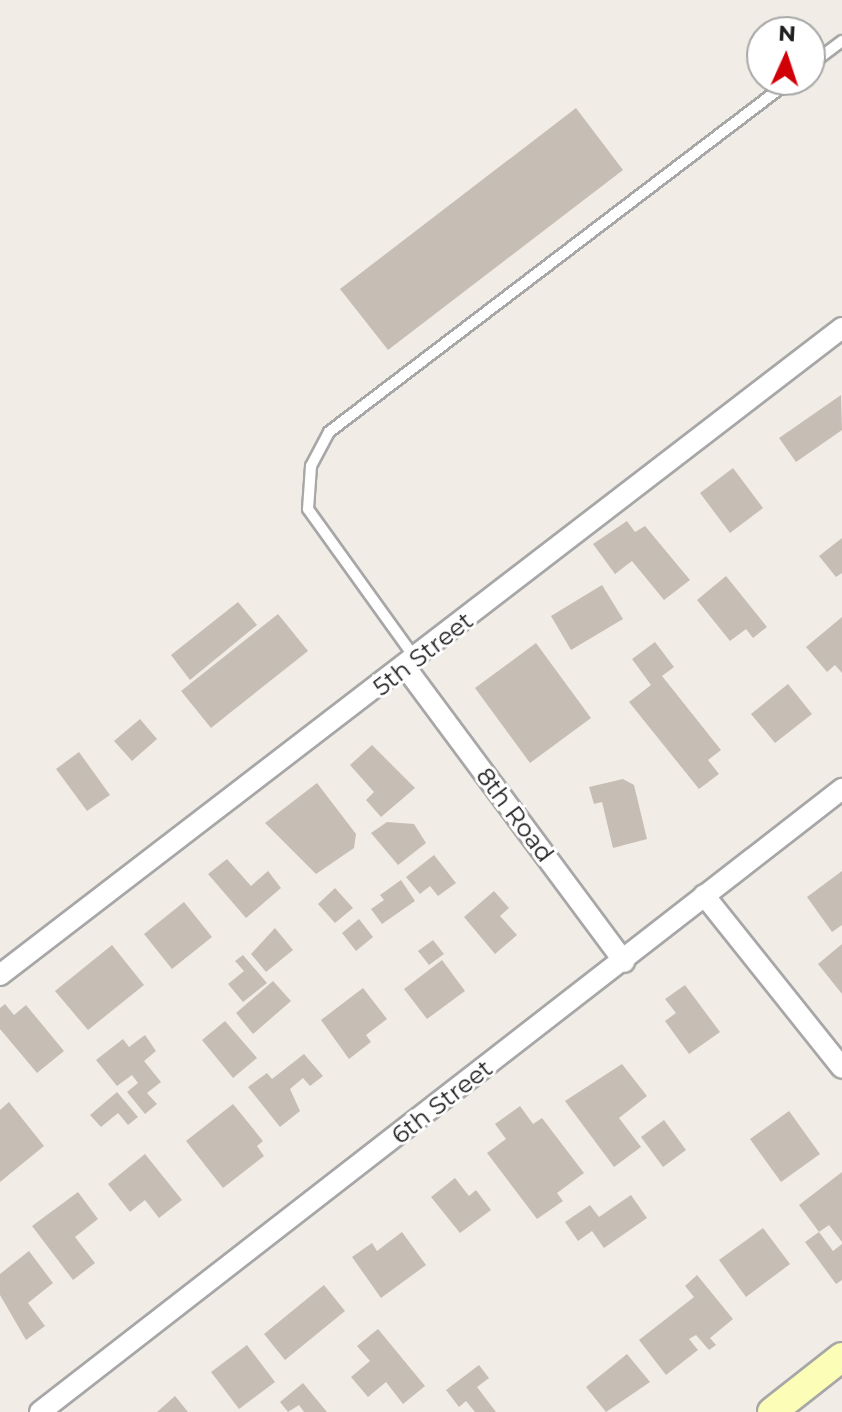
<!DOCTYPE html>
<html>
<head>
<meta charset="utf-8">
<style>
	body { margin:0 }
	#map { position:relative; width:842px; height:1412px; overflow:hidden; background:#f1ede6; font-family:Montserrat,sans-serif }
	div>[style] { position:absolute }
	.building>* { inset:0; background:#c6bdb5 }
	.roads { filter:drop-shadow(2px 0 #a7a7a7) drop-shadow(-2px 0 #a7a7a7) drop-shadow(0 2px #a7a7a7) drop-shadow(0 -2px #a7a7a7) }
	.lane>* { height:10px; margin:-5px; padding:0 5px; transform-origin:5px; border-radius:5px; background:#fff }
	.street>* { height:20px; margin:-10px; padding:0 10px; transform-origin:10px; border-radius:10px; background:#fff }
	.secondary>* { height:28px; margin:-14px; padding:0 14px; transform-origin:14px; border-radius:14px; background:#fcfeb8 }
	span { translate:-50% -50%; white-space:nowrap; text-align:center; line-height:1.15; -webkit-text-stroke:6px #fff; paint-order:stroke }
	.street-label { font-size:24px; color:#202020 }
	.north { position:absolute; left:746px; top:16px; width:80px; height:80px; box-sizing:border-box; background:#fff; border:2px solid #a6a6a6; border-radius:50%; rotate:3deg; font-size:22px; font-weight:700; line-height:32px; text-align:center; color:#202020 }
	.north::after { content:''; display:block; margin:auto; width:28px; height:36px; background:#d10006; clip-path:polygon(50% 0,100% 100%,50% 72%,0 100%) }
</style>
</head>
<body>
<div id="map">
	<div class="building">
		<i style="clip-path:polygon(576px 108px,623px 170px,388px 350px,340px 289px)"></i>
		<i style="clip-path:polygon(841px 395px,842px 430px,796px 462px,779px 438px)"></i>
		<i style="clip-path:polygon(733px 468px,763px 508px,730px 533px,700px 493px)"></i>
		<i style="clip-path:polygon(627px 521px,635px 532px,645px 526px,690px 580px,664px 600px,632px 561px,615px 574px,593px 544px)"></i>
		<i style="clip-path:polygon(842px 538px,842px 573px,836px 577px,819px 556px)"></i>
		<i style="clip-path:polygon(726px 576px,767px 627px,753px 638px,746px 629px,730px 641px,697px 600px)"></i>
		<i style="clip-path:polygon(602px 585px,623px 619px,571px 650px,551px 616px)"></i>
		<i style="clip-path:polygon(238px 602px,257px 625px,190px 680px,171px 655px)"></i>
		<i style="clip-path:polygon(278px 614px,308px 651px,211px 728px,181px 691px)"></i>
		<i style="clip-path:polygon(842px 617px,842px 673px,835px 665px,827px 672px,806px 647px)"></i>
		<i style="clip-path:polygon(655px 642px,674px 667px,662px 676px,721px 750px,708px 760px,719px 774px,699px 789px,629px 702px,651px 685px,632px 659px)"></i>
		<i style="clip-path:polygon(536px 643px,591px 718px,530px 763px,475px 688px)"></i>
		<i style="clip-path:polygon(788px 684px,812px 714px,775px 743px,751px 714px)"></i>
		<i style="clip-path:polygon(140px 719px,157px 739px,132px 761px,114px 741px)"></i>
		<i style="clip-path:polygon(372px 745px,415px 788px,381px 817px,366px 800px,374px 792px,350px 765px)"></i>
		<i style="clip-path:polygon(79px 752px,110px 795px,87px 811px,56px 769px)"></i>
		<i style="clip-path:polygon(623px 779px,634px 785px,647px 839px,613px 848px,602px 802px,594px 804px,589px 787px)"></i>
		<i style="clip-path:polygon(317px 783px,356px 834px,354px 848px,316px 874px,265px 823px)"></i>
		<i style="clip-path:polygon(387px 822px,414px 824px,426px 843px,398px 865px,371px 833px)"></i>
		<i style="clip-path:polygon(434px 855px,456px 883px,438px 896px,430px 886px,420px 894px,406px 877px)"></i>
		<i style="clip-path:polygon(227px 859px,251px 886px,268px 871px,281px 888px,246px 918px,208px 874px)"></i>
		<i style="clip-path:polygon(842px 871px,842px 925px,832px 932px,807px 897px)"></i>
		<i style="clip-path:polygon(401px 880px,415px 901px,382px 924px,371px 909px,384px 900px,380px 895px)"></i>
		<i style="clip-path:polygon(335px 888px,353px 908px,335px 923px,318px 904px)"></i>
		<i style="clip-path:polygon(494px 891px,509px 908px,500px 916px,517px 935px,495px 954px,464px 917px)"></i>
		<i style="clip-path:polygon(184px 902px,212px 937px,172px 969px,144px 934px)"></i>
		<i style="clip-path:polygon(359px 919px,373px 937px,356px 951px,342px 933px)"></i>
		<i style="clip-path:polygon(275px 928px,293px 950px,266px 972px,251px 954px)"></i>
		<i style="clip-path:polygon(433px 940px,444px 954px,429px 965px,418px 951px)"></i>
		<i style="clip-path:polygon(842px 944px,842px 994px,818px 964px)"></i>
		<i style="clip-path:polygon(112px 945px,144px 985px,88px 1030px,55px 991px)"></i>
		<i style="clip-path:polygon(243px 955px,267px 983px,243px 1002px,228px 984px,244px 971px,235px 961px)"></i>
		<i style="clip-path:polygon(442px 960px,465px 991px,427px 1019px,404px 989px)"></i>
		<i style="clip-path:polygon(273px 981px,291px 1001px,253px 1034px,236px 1013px)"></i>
		<i style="clip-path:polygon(685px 985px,720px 1032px,689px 1054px,665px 1021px,676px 1013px,665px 999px)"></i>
		<i style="clip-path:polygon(363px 988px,387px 1019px,366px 1035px,371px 1042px,349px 1059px,321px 1020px)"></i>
		<i style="clip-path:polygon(5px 1004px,14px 1015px,26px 1005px,64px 1051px,37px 1073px,0 1029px,0 1008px)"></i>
		<i style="clip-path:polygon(225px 1021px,257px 1058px,233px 1078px,202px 1040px)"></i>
		<i style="clip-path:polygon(145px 1035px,156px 1051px,144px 1061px,161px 1082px,147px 1093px,157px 1104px,145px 1114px,127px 1092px,138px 1083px,132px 1075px,117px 1086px,96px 1060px,123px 1039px,129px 1047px)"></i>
		<i style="clip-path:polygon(304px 1054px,323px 1076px,310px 1086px,303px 1078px,290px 1089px,300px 1111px,280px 1127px,248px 1087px,267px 1073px,272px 1079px)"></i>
		<i style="clip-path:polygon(622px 1064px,647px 1096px,619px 1118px,641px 1147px,614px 1167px,565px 1101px)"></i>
		<i style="clip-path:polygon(117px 1092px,138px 1117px,128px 1125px,118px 1113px,101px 1127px,90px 1115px)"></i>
		<i style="clip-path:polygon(9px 1102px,44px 1146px,0 1182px,0 1110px)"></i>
		<i style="clip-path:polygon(233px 1104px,263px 1141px,257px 1146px,264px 1156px,223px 1188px,186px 1141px)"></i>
		<i style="clip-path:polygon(520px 1106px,533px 1124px,542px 1118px,584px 1173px,557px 1193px,563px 1201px,537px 1219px,487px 1153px,506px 1139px,495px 1124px)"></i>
		<i style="clip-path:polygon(789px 1111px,820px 1154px,781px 1182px,750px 1139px)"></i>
		<i style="clip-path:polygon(664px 1120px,686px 1150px,663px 1167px,641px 1137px)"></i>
		<i style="clip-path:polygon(145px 1154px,182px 1200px,159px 1218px,145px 1200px,130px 1212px,108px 1184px)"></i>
		<i style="clip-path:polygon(842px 1172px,842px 1242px,829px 1225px,819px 1232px,799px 1205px)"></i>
		<i style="clip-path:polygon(455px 1178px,469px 1196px,476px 1190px,491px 1210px,460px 1233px,431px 1197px)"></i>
		<i style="clip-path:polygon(78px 1192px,98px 1219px,75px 1237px,95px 1263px,73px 1280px,32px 1226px)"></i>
		<i style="clip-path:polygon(631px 1195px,647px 1218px,604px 1248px,592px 1231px,578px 1241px,565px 1222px,590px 1205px,599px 1217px)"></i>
		<i style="clip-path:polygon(763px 1228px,790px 1264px,746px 1297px,719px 1260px)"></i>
		<i style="clip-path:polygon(402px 1232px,426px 1265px,381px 1298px,352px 1257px,372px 1243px,377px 1251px)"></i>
		<i style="clip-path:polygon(819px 1232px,833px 1251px,842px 1244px,842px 1280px,836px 1284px,805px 1242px)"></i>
		<i style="clip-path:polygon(29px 1251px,53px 1283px,28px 1303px,45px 1326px,26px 1340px,0 1295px,0 1274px)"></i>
		<i style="clip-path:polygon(697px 1275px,733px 1319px,710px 1338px,716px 1345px,709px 1350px,696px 1335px,689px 1339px,698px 1350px,666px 1375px,639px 1340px,694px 1297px,685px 1286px)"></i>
		<i style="clip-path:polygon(324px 1285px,345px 1311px,285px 1360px,264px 1334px)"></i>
		<i style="clip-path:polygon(378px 1329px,425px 1386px,403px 1404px,386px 1382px,368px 1397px,351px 1377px,370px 1361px,357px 1346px)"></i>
		<i style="clip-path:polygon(247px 1345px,275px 1382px,239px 1409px,211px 1372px)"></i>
		<i style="clip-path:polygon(627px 1354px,650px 1382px,606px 1412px,586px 1387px)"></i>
		<i style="clip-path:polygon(479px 1365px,489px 1378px,477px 1387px,496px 1412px,475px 1412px,466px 1401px,459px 1407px,446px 1390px)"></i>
		<i style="clip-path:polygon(303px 1383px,327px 1412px,304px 1412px,299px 1405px,288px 1412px,280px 1402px)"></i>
		<i style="clip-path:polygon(175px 1396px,188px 1412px,157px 1412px)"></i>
	</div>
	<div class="roads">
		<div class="lane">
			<i style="left:810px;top:65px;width:40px;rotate:-37deg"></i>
			<i style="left:415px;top:658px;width:183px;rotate:-125.7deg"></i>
			<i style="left:308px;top:509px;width:43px;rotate:-86deg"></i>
			<i style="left:311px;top:466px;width:38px;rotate:-62deg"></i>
			<i style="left:329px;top:432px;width:581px;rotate:-37.3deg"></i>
		</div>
		<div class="street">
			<i style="left:406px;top:668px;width:366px;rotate:53.4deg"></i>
			<i style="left:704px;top:895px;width:221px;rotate:51.4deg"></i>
			<i style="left:0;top:975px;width:1062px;rotate:-37.54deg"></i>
			<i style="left:40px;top:1412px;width:1016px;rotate:-37.84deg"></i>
		</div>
		<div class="secondary">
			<i style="left:772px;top:1412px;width:89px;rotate:-38.2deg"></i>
		</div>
	</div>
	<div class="street-label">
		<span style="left:423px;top:654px;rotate:-38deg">5th Street</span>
		<span style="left:515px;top:815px;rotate:53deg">8th Road</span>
		<span style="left:442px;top:1102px;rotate:-38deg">6th Street</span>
	</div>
	<div class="north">N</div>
</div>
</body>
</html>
